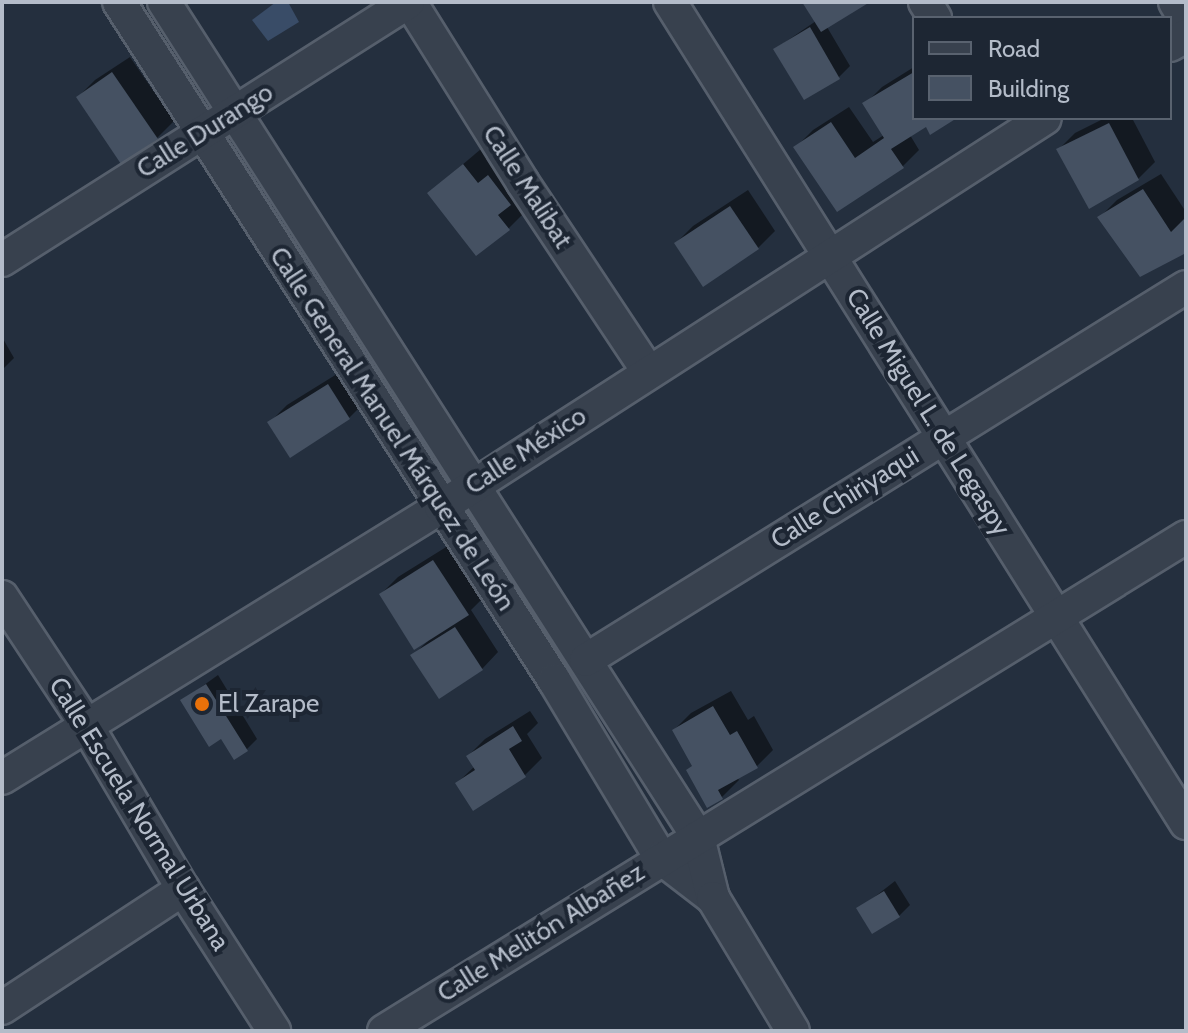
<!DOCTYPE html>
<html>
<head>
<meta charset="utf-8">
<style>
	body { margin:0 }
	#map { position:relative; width:1188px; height:1033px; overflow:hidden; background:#242f3e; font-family:Cabin,sans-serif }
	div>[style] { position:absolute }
	.water>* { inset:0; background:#394c67 }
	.shadow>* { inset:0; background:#0007 }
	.building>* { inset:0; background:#455162 }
	.roads { filter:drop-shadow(2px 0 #565f6c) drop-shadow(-2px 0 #565f6c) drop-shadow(0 2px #565f6c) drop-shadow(0 -2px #565f6c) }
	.minor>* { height:32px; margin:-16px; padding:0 16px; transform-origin:16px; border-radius:16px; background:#38414e }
	.dots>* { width:22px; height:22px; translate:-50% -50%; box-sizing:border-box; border:4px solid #1d2633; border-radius:50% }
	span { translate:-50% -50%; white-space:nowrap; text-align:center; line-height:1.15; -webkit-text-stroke:8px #1d2633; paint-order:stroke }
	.street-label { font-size:26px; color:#b4bcc9 }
	.poi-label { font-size:26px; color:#b4bcc9 }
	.left { translate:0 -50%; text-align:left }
	.frame { position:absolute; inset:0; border:4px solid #b4bcc9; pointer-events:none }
	.legend { position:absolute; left:912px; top:16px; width:260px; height:104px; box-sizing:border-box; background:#1d2633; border:2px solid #59626f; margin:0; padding:10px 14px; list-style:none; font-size:24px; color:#b4bcc9 }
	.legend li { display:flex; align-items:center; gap:16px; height:40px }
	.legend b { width:40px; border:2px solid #59626f }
</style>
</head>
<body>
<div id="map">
	<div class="water">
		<i style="clip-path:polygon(276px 2px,288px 2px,299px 22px,268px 41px,252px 20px)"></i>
	</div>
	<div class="shadow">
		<i style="clip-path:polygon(804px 2px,866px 2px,827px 27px,850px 66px,839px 77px,805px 98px,775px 49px,816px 21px)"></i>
		<i style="clip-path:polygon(130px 57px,174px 121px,157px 138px,122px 161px,78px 97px,95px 80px)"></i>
		<i style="clip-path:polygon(914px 67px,914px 118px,953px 118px,927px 125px,910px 135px,919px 150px,902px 167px,796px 147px,813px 130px,849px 107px,873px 142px,884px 135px,865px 104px,882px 87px)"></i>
		<i style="clip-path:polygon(1105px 118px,1132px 118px,1155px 162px,1138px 179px,1058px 150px,1075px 133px)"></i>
		<i style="clip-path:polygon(481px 149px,525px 212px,508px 229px,429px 193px)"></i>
		<i style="clip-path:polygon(1161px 174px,1186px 212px,1186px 250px,1100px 217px,1117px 200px)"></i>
		<i style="clip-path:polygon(748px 190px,775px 231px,758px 248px,676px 243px,693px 226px)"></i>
		<i style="clip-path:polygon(2px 337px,14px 358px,2px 370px)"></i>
		<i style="clip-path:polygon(345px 369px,366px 401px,349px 418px,270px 422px,287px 405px)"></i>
		<i style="clip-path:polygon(451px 544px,484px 597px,471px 610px,498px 652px,482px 669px,413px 655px,428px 641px,381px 594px,398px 577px)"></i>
		<i style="clip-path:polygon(218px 675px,257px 739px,246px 750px,222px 736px,183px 700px)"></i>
		<i style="clip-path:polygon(731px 691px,748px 720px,754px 716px,773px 750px,756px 767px,737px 777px,739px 780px,722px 797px,708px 805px,694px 765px,674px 730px,691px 713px)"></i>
		<i style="clip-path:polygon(530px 711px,538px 723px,527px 734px,542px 758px,525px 775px,473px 808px,457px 783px,475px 766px,468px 756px,485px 739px)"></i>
		<i style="clip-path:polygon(895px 881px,910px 905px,899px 916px,859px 909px)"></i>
	</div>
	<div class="building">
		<i style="clip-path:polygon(802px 2px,870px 2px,821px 32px)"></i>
		<i style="clip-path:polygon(810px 27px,840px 79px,804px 100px,773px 49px)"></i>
		<i style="clip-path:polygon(112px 72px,158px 139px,121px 164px,76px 97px)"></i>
		<i style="clip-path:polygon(914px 72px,914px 118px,957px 118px,930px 135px,926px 127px,891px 149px,904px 168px,837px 212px,793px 147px,831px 122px,855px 158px,884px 138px,862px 103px)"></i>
		<i style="clip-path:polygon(1109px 123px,1139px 180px,1089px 209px,1056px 149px)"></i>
		<i style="clip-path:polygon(463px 164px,478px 183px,488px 175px,511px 205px,498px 215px,510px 230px,476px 256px,427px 193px)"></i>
		<i style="clip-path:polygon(1143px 189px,1171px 232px,1186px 217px,1186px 253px,1140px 277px,1097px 217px)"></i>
		<i style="clip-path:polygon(730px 206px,759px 249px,703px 287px,674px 243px)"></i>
		<i style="clip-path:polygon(328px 384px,350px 419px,290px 458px,267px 422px)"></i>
		<i style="clip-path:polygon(433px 560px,469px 615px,414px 650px,379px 594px)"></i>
		<i style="clip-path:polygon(455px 627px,483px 670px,439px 699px,410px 655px)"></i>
		<i style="clip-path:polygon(206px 684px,248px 751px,234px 760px,221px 739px,209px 747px,180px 700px)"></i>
		<i style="clip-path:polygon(713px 706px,730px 735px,737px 731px,758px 768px,718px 790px,723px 799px,707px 808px,686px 770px,692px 766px,672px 730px)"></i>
		<i style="clip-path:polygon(513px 726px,522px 741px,509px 749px,526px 777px,473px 811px,455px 783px,475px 770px,466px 756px)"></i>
		<i style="clip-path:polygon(884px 891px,900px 917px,872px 934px,856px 908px)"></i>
	</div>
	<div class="roads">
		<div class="minor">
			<i style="left:119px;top:2px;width:806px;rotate:57.32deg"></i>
			<i style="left:554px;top:680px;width:208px;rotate:59deg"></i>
			<i style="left:661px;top:858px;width:66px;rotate:37.6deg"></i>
			<i style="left:164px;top:2px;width:991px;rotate:57.4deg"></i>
			<i style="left:698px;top:837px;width:63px;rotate:76.2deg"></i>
			<i style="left:713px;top:898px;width:155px;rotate:59deg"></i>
			<i style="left:410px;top:2px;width:213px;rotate:58deg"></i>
			<i style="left:523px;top:183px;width:226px;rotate:56.4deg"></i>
			<i style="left:670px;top:2px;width:970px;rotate:57.85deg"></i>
			<i style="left:925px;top:2px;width:19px;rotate:58deg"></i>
			<i style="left:1175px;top:2px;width:21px;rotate:59deg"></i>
			<i style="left:1170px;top:45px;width:18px;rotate:-29deg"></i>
			<i style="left:2px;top:260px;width:481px;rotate:-32.4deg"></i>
			<i style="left:2px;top:597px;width:154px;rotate:56.6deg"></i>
			<i style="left:87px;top:726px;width:189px;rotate:59.5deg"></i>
			<i style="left:183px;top:889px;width:169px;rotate:57.3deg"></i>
			<i style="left:586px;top:660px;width:706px;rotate:-31.87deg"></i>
			<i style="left:2px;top:778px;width:516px;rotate:-31.69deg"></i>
			<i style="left:441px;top:507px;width:718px;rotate:-32.78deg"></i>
			<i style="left:2px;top:1008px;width:217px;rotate:-33.3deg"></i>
			<i style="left:384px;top:1031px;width:942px;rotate:-31.63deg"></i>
		</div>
	</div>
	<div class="dots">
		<i style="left:202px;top:704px;background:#e8710a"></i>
	</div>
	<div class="street-label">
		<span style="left:205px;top:131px;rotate:-32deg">Calle Durango</span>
		<span style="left:527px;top:187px;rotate:57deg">Calle Malibat</span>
		<span style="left:928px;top:412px;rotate:58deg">Calle Miguel L. de Legaspy</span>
		<span style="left:392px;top:429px;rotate:57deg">Calle General Manuel Márquez de León</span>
		<span style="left:526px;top:451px;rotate:-33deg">Calle México</span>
		<span style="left:845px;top:498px;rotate:-32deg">Calle Chiriyaqui</span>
		<span style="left:139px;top:814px;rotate:58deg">Calle Escuela Normal Urbana</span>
		<span style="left:541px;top:933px;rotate:-32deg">Calle Melitón Albañez</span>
	</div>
	<div class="poi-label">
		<span class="left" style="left:218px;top:704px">El Zarape</span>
	</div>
	<div class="frame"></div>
	<ul class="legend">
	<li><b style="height:10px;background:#38414e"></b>Road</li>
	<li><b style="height:22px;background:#455162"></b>Building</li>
	</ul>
</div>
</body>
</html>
